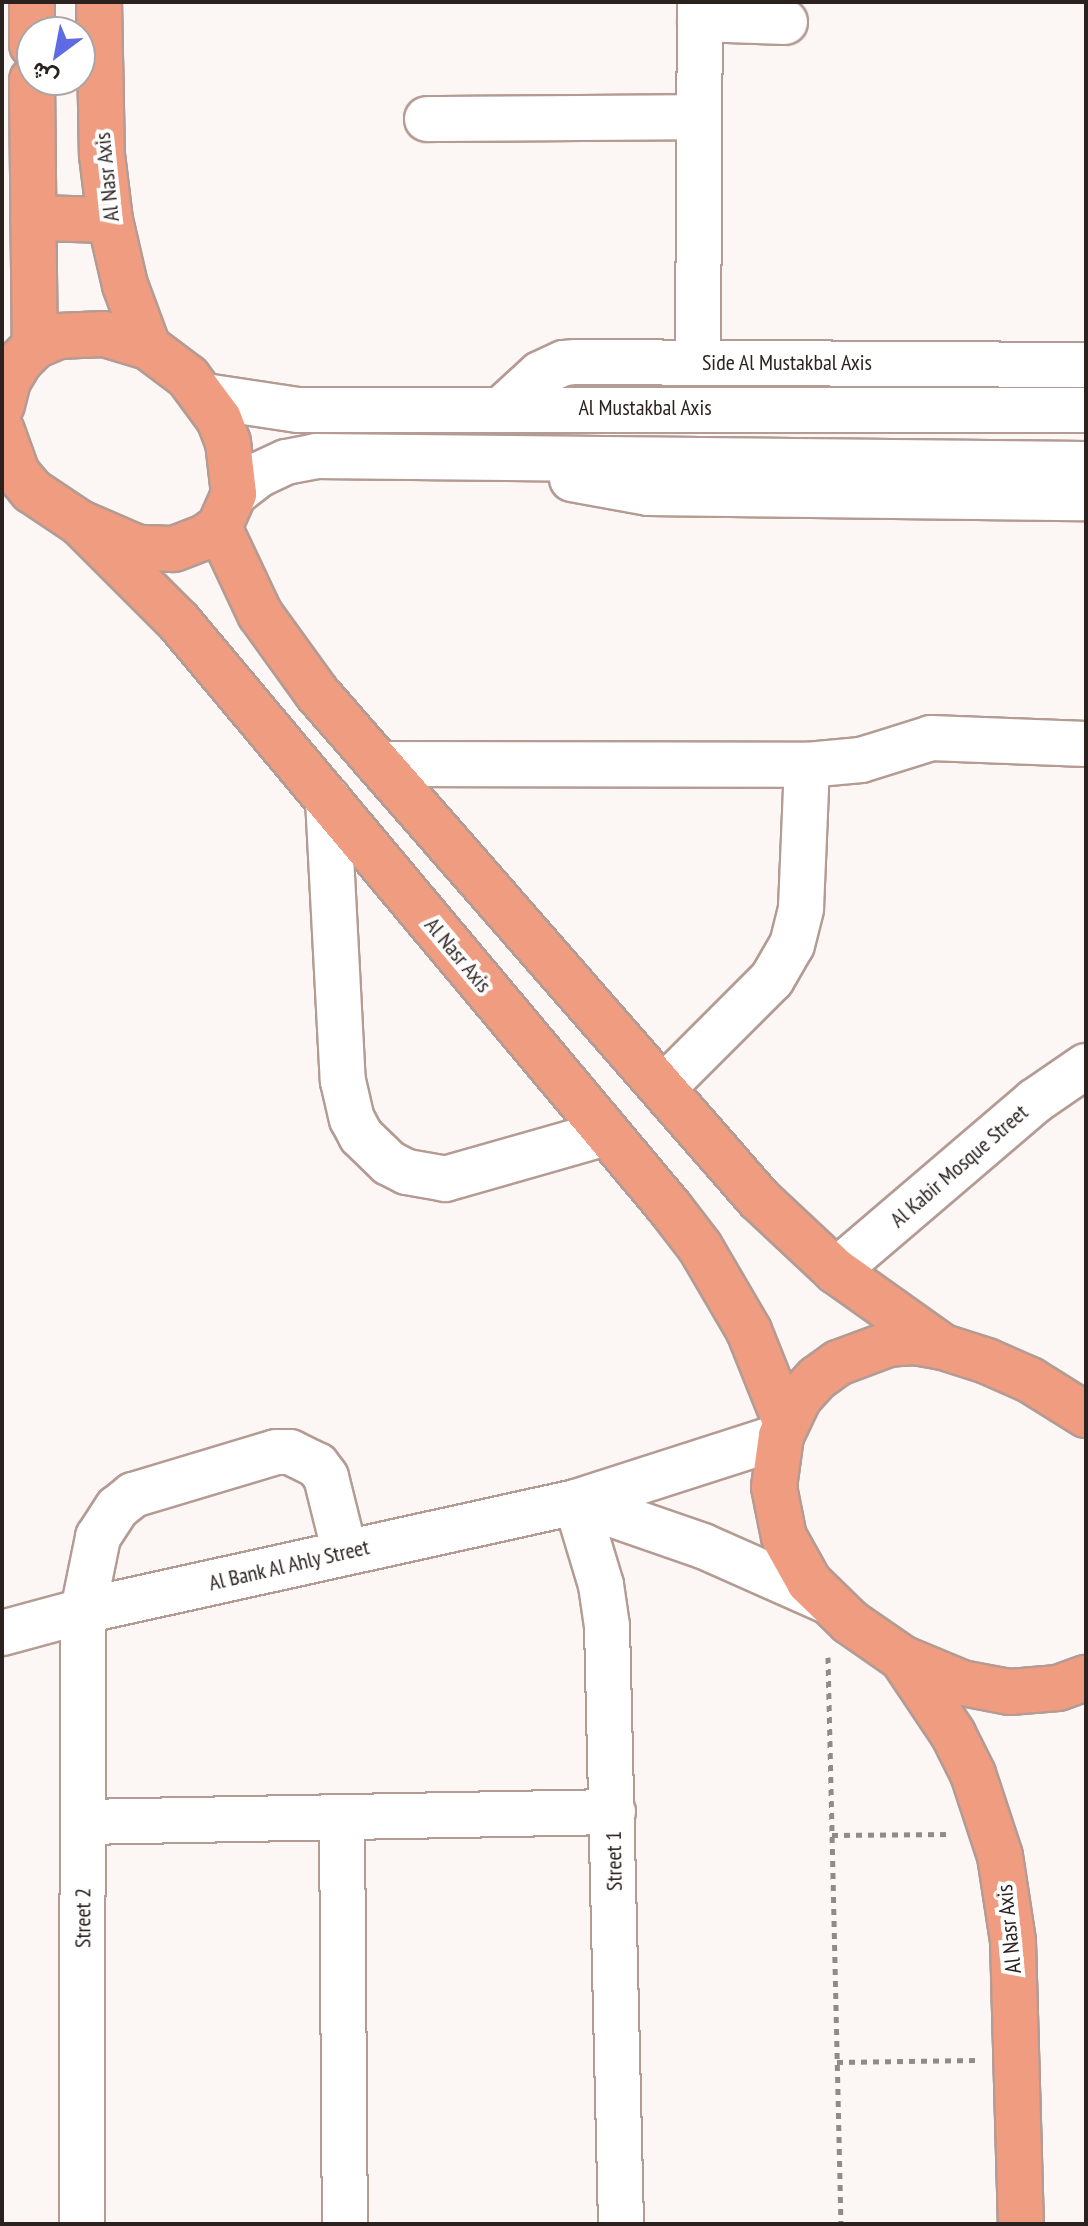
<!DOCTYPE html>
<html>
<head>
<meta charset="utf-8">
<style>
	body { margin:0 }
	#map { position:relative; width:1088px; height:2226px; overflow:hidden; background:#fcf6f4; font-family:"PT Sans Narrow",Vazirmatn,sans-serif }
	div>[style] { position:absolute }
	.path>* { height:5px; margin-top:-2.5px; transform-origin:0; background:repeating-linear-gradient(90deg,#928a87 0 6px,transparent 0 12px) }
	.roads { filter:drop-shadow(2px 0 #b49b93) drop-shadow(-2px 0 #b49b93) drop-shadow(0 2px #b49b93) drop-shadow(0 -2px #b49b93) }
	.minor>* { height:44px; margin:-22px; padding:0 22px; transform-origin:22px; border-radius:22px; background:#fff }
	.highway>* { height:44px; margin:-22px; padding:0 22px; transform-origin:22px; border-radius:22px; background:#ef9c81 }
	span { translate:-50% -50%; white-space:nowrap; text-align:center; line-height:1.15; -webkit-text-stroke:8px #fff; paint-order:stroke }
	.street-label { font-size:22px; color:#2b211e }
	.frame { position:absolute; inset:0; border:4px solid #2b211e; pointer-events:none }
	.north { position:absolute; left:16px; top:16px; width:80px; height:80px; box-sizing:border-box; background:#fff; border:2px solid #aaa6a5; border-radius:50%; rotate:212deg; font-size:22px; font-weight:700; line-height:32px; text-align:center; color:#2b211e }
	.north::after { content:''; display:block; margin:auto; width:28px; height:36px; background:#5f6be3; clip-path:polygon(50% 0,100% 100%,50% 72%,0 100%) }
</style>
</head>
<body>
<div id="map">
	<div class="path">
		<i style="left:828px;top:1657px;width:567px;rotate:88.69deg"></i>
		<i style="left:832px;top:1835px;width:119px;rotate:-0.5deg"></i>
		<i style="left:837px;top:2062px;width:139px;rotate:-0.8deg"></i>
	</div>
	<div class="roads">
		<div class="minor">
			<i style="left:700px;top:19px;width:85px;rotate:2deg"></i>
			<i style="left:427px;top:119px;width:272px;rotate:-0.4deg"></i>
			<i style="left:698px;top:363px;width:361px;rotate:-89.7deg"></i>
			<i style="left:205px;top:396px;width:94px;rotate:8.6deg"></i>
			<i style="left:298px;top:410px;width:788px"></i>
			<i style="left:503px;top:408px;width:50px;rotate:-42.6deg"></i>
			<i style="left:540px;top:374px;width:26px;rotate:-25deg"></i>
			<i style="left:564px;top:363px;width:12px;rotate:-5deg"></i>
			<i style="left:576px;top:362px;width:510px;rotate:0.34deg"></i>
			<i style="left:572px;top:479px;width:77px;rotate:10.4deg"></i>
			<i style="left:648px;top:493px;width:438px;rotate:0.7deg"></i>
			<i style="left:234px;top:494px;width:31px;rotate:-38deg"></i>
			<i style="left:258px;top:475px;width:31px;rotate:-25deg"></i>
			<i style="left:286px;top:462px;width:31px;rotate:-11deg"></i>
			<i style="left:316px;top:456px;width:770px;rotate:0.6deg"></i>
			<i style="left:379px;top:764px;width:428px;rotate:0.1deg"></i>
			<i style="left:807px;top:765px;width:54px;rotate:-5.3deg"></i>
			<i style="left:861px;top:760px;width:73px;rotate:-17.4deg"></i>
			<i style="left:931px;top:738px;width:155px;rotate:2.2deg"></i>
			<i style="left:328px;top:799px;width:282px;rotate:87deg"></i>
			<i style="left:343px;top:1081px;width:39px;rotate:77deg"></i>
			<i style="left:352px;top:1119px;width:19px;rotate:62deg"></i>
			<i style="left:361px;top:1136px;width:39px;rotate:44deg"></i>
			<i style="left:389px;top:1163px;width:20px;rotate:27deg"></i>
			<i style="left:407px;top:1172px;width:39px;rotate:10deg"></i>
			<i style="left:445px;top:1179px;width:168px;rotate:-15.9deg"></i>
			<i style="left:663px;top:1088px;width:154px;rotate:-45deg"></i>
			<i style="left:772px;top:979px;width:39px;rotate:-60deg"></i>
			<i style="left:792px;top:945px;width:38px;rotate:-76deg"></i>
			<i style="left:801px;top:908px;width:143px;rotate:-87.6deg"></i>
			<i style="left:836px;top:1271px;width:262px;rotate:-40.5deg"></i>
			<i style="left:1035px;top:1101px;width:62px;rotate:-34.5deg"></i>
			<i style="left:576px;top:1502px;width:87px;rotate:73.2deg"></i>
			<i style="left:601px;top:1585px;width:41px;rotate:81.7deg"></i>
			<i style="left:607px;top:1626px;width:598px;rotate:88.66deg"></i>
			<i style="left:576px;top:1502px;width:134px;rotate:19.1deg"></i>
			<i style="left:703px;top:1546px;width:136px;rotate:23.9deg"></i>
			<i style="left:2px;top:1633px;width:84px;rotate:-15.2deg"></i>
			<i style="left:83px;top:1611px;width:505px;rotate:-12.47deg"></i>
			<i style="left:576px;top:1502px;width:215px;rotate:-17.8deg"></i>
			<i style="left:342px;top:1817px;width:407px;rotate:89.6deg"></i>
			<i style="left:83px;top:1822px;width:530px;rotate:-1.08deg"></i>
			<i style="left:82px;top:2224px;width:613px;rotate:-89.91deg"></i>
			<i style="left:83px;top:1611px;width:76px;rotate:-78.5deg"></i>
			<i style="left:98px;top:1537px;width:35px;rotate:-57deg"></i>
			<i style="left:117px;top:1508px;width:21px;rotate:-39deg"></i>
			<i style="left:133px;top:1495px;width:149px;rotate:-16.7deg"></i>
			<i style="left:276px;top:1452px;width:14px"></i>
			<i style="left:290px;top:1452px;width:30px;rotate:26deg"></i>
			<i style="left:317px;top:1465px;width:15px;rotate:53deg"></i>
			<i style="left:326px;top:1477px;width:78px;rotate:76deg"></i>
		</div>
		<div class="highway">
			<i style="left:32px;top:2px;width:43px;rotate:90deg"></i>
			<i style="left:99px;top:2px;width:153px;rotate:88.9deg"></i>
			<i style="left:102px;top:155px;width:65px;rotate:83deg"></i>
			<i style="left:110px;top:220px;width:67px;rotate:77deg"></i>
			<i style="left:125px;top:285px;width:66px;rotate:69.6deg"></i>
			<i style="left:32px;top:80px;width:266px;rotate:89.4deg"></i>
			<i style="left:33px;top:218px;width:77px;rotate:1.5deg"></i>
			<i style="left:2px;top:405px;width:25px;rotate:-76deg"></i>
			<i style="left:8px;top:381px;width:23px;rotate:-59deg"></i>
			<i style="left:20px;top:361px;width:21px;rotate:-45deg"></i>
			<i style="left:35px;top:346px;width:25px;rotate:-23deg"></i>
			<i style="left:58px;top:336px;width:46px;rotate:-2.5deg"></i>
			<i style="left:104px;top:334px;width:46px;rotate:16.5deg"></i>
			<i style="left:148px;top:347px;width:50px;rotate:36.9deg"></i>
			<i style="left:188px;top:377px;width:52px;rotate:53.6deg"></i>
			<i style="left:219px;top:419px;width:25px;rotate:69deg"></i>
			<i style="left:228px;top:442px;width:52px;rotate:83.4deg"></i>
			<i style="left:234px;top:494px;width:36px;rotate:114deg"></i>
			<i style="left:219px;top:527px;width:17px;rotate:144deg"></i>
			<i style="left:205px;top:537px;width:34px;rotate:159deg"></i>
			<i style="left:173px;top:549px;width:35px;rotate:-178deg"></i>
			<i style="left:138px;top:548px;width:63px;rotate:-156.7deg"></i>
			<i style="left:80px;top:523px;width:58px;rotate:-146.3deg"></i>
			<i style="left:32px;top:491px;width:23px;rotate:-130deg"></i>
			<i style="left:17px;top:473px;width:45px;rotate:-109.7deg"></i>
			<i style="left:80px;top:523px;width:140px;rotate:45deg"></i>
			<i style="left:179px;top:622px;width:765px;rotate:50.04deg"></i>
			<i style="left:670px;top:1208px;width:49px;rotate:52.4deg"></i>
			<i style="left:700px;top:1247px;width:97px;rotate:59.7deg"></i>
			<i style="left:749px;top:1331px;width:97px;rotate:68.2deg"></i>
			<i style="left:219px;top:527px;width:96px;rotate:64.8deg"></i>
			<i style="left:260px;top:614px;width:97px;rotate:54.2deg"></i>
			<i style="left:317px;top:693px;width:672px;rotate:48.86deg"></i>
			<i style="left:759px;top:1199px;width:105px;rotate:43.1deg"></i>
			<i style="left:836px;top:1271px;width:131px;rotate:35.4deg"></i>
			<i style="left:1086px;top:1415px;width:66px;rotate:-148deg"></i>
			<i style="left:1030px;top:1380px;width:47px;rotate:-156.2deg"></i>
			<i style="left:987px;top:1361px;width:46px;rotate:-162.3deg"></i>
			<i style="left:943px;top:1347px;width:27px;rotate:-170deg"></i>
			<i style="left:916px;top:1342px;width:27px;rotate:176deg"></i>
			<i style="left:889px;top:1344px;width:54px;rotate:159.6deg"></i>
			<i style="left:838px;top:1363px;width:26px;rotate:144deg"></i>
			<i style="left:817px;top:1378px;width:27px;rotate:132deg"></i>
			<i style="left:799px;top:1398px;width:42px;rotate:115.3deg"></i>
			<i style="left:781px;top:1436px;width:51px;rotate:97.8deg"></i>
			<i style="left:774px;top:1487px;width:51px;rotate:78.7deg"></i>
			<i style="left:784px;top:1537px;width:51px;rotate:60.9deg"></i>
			<i style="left:809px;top:1582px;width:57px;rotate:44.3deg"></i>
			<i style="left:850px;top:1622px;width:63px;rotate:34.7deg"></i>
			<i style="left:902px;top:1658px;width:65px;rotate:22.6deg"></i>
			<i style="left:962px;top:1683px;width:49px;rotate:10.6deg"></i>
			<i style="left:1010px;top:1692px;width:48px;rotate:-4.8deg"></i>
			<i style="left:1058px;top:1688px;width:30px;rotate:-20deg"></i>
			<i style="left:902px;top:1658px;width:92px;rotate:56.1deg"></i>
			<i style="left:953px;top:1734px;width:45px;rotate:63.4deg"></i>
			<i style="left:973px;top:1774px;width:86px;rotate:71.8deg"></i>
			<i style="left:1000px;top:1856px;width:86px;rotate:81.3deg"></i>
			<i style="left:1013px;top:1941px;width:283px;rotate:88.4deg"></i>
		</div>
	</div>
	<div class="street-label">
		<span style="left:107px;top:177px;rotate:-96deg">Al Nasr Axis</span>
		<span style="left:787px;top:363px">Side Al Mustakbal Axis</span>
		<span style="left:645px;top:408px">Al Mustakbal Axis</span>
		<span style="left:458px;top:955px;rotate:50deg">Al Nasr Axis</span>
		<span style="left:959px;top:1166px;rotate:-41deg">Al Kabir Mosque Street</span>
		<span style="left:289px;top:1565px;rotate:-13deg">Al Bank Al Ahly Street</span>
		<span style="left:614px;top:1861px;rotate:-91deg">Street 1</span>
		<span style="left:83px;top:1918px;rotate:-90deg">Street 2</span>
		<span style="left:1009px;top:1929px;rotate:-96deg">Al Nasr Axis</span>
	</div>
	<div class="frame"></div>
	<div class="north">ش</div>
</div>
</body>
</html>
